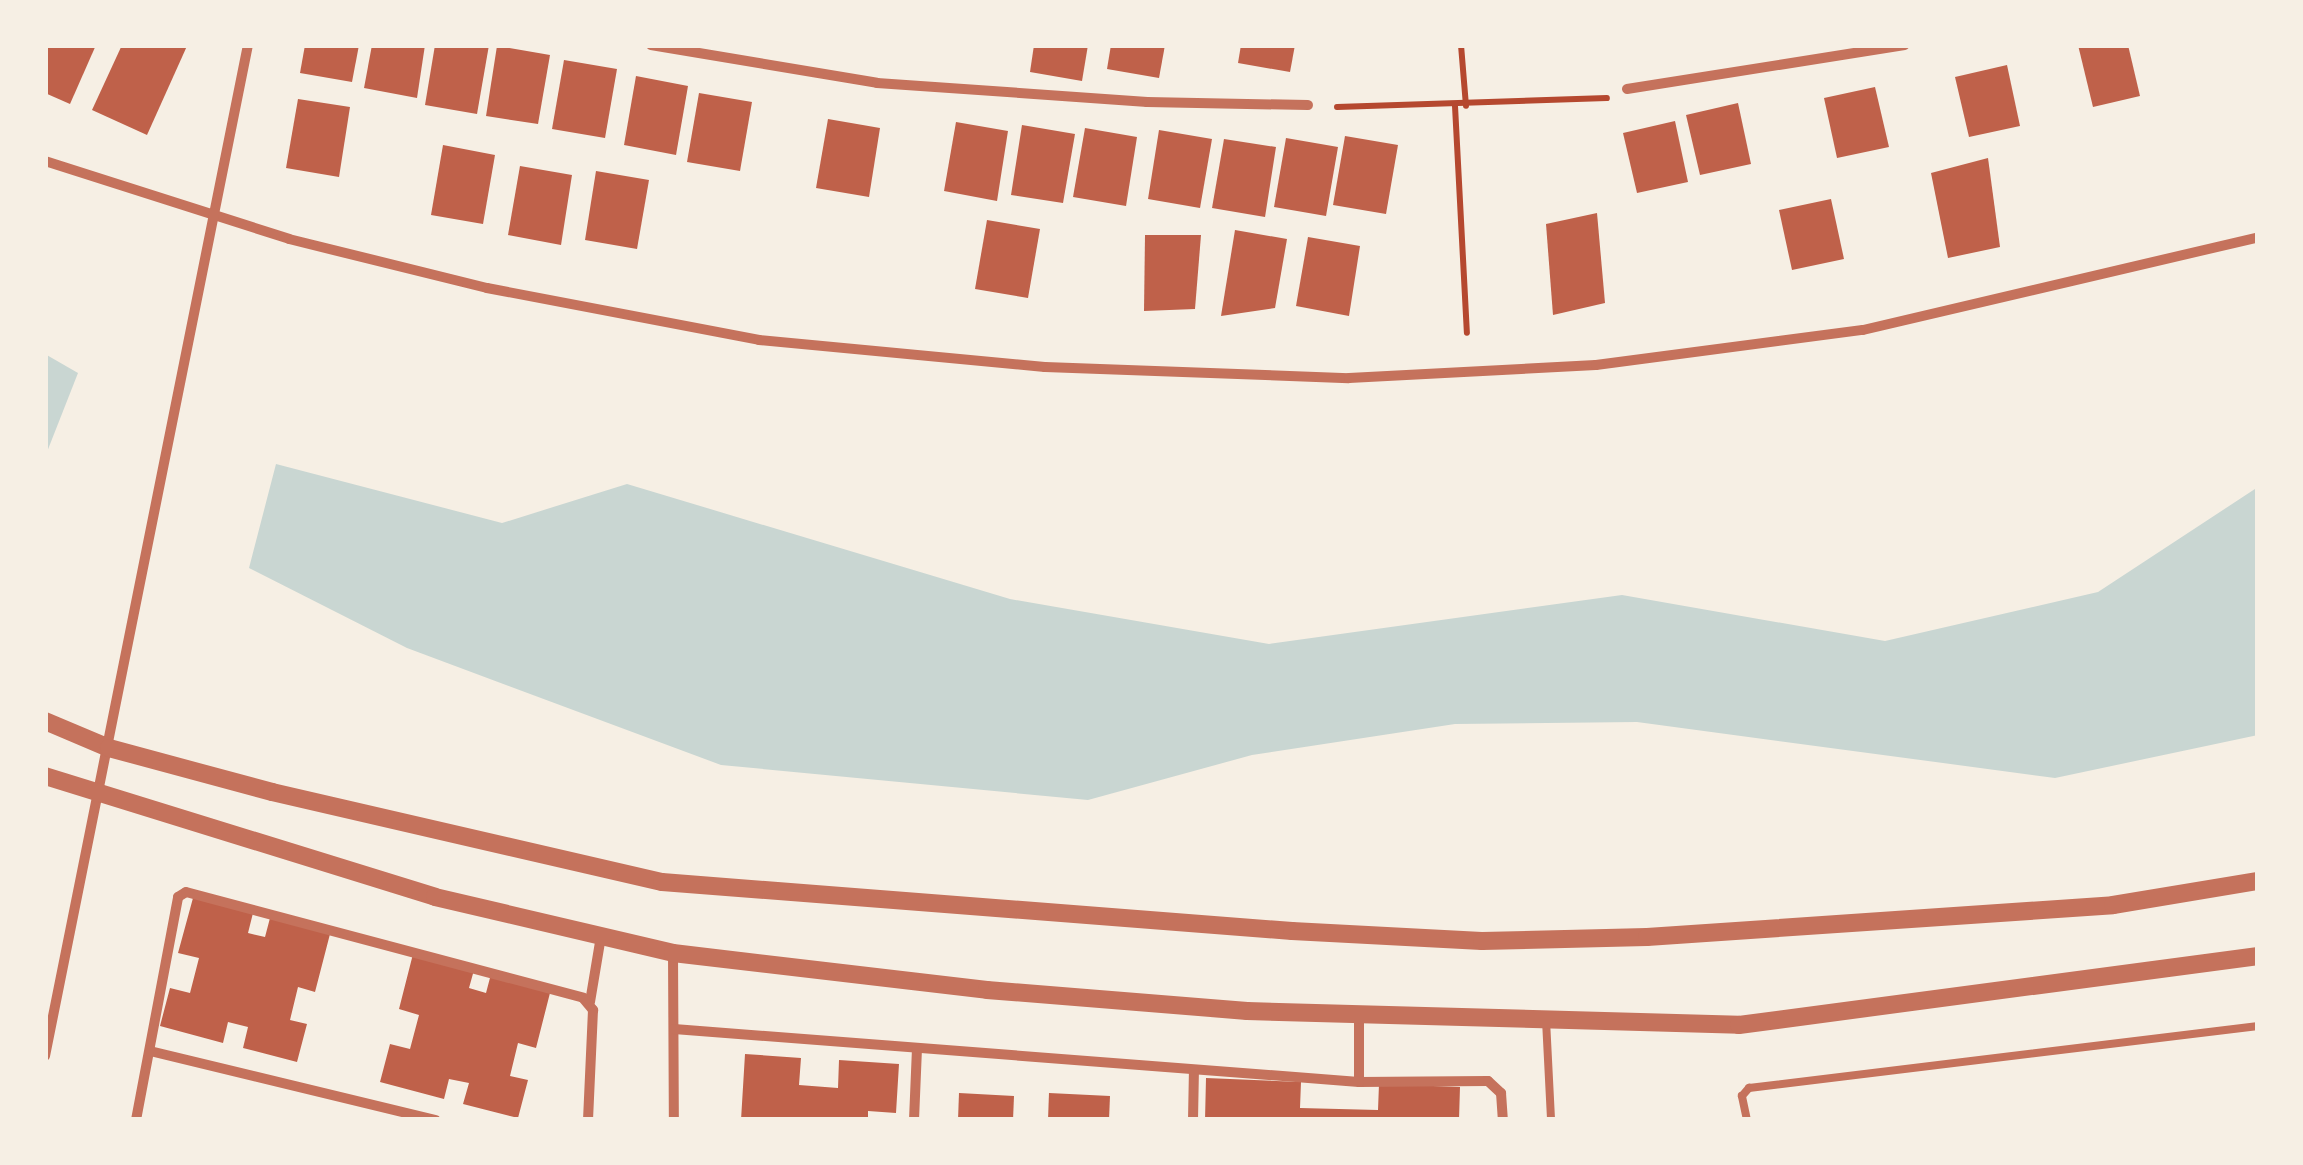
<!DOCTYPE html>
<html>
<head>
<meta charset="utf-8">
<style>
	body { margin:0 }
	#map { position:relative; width:2303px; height:1165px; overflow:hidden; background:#f6efe4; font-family:Ubuntu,sans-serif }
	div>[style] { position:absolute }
	.water>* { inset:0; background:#c9d6d2 }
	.building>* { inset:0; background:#bf614a }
	.path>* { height:6px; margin:-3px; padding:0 3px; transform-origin:3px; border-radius:3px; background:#b5482f }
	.service>* { height:8px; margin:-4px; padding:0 4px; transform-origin:4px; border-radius:4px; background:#c5725c }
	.minor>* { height:10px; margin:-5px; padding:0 5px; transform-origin:5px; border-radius:5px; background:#c5725c }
	.tertiary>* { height:18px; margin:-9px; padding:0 9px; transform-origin:9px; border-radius:9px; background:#c5725c }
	span { translate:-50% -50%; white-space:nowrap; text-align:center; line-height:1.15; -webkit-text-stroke:8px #f6efe4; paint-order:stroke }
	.frame { position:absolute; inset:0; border:48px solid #f6efe4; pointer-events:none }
</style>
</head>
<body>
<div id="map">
	<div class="water">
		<i style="clip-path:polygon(45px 354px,78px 373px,45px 457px)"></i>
		<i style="clip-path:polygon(276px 464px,502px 523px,627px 484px,1010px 599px,1269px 644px,1622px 595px,1885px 641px,2098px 592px,2258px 487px,2258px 735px,2055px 778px,1637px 722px,1455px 724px,1252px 755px,1088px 800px,721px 765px,407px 648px,249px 568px)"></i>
	</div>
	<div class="building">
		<i style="clip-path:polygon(45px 45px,96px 45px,70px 104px,45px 93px)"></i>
		<i style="clip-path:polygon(122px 45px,187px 46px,147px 135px,92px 110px)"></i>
		<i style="clip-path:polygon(305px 45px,359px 45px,352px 82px,300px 73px)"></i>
		<i style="clip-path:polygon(372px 45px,425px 45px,417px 98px,364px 88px)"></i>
		<i style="clip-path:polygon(435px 45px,489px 45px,477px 114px,425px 105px)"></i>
		<i style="clip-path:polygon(1034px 45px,1088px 45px,1082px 81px,1030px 72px)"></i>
		<i style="clip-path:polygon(1111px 45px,1165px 45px,1159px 78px,1107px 69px)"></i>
		<i style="clip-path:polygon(1241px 45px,1295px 45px,1290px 72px,1238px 63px)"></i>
		<i style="clip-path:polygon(2078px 45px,2128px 45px,2140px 96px,2093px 107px)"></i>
		<i style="clip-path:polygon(497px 46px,550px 55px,538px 124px,486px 116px)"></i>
		<i style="clip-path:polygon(564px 60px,617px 69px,605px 138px,552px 129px)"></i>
		<i style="clip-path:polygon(2007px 65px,2020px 126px,1969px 137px,1955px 77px)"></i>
		<i style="clip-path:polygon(636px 76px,688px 86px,676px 155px,624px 145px)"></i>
		<i style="clip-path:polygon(1875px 87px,1889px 147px,1837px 158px,1824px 98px)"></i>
		<i style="clip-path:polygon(699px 93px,752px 102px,740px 171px,687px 162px)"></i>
		<i style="clip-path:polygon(298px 99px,350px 107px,339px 177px,286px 168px)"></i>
		<i style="clip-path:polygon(1738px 103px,1751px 164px,1700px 175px,1686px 115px)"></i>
		<i style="clip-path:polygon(828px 119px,880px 128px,869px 197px,816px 188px)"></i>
		<i style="clip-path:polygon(1675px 121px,1688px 182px,1637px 193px,1623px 133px)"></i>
		<i style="clip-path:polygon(956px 122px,1008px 131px,997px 201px,944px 191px)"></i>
		<i style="clip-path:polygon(1022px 125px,1075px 134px,1063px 203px,1011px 195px)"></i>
		<i style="clip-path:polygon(1085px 128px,1137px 137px,1126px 206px,1073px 197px)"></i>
		<i style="clip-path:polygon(1159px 130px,1212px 139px,1200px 208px,1148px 199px)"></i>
		<i style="clip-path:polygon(1345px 136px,1398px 145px,1386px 214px,1333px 205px)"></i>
		<i style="clip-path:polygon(1286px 138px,1338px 147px,1326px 216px,1274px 207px)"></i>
		<i style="clip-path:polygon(1224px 139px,1276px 147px,1265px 217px,1212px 208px)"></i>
		<i style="clip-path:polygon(443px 145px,495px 155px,483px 224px,431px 215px)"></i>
		<i style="clip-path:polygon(1988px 158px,2000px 247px,1948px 258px,1931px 173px)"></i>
		<i style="clip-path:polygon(520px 166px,572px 175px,561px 245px,508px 235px)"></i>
		<i style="clip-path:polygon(596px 171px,649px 180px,637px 249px,585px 240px)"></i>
		<i style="clip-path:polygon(1831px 199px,1844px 259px,1792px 270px,1779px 210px)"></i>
		<i style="clip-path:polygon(1597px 213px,1605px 303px,1553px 315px,1546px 224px)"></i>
		<i style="clip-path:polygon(987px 220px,1040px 229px,1028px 298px,975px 289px)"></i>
		<i style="clip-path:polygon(1235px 230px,1287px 239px,1275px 308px,1221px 316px)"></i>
		<i style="clip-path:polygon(1145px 235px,1201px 235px,1195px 309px,1144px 311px)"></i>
		<i style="clip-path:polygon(1308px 237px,1360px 246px,1349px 316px,1296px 306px)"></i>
		<i style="clip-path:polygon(193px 898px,253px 913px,248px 933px,265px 937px,270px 918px,330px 934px,315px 992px,298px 987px,290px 1020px,307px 1024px,297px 1062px,243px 1048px,248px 1027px,228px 1022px,223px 1043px,160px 1026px,170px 988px,190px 993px,199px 958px,178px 953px)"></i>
		<i style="clip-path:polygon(413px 954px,474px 970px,469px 988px,486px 993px,491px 974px,551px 989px,536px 1048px,518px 1043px,510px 1076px,528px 1080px,518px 1118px,463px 1104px,469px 1083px,449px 1079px,444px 1099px,380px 1082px,390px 1044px,410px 1049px,419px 1015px,399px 1009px)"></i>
		<i style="clip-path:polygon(745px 1054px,801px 1058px,799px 1085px,838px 1088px,839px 1060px,899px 1064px,896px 1113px,868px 1111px,868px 1120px,741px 1120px)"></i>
		<i style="clip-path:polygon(1206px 1078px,1301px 1082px,1300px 1108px,1378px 1110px,1379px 1084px,1460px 1087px,1459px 1120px,1205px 1120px)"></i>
		<i style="clip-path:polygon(959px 1093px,1014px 1096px,1013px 1120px,958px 1120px)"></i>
		<i style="clip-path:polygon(1049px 1093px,1110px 1096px,1109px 1120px,1048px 1120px)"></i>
	</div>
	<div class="path">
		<i style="left:1461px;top:45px;width:61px;rotate:85.3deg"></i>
		<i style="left:1455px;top:106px;width:227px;rotate:87deg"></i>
		<i style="left:1337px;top:107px;width:270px;rotate:-1.9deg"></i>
	</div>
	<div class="service">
		<i style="left:1546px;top:1020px;width:100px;rotate:87.1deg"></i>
		<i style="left:1747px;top:1120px;width:25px;rotate:-102deg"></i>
		<i style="left:1742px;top:1096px;width:11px;rotate:-49deg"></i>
		<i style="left:1749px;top:1088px;width:513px;rotate:-6.94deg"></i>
	</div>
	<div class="minor">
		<i style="left:651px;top:45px;width:229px;rotate:9.5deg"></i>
		<i style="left:877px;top:83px;width:271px;rotate:4deg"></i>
		<i style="left:1147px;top:102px;width:161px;rotate:1.1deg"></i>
		<i style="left:1627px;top:89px;width:281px;rotate:-9deg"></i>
		<i style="left:45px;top:161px;width:256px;rotate:17.7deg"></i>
		<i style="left:289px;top:239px;width:204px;rotate:13.9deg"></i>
		<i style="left:487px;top:288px;width:277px;rotate:10.8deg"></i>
		<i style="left:759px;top:340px;width:287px;rotate:5.4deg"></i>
		<i style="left:1045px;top:367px;width:304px;rotate:2.1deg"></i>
		<i style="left:1349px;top:378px;width:247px;rotate:-3deg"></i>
		<i style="left:1596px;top:365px;width:269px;rotate:-7.5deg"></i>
		<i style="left:1863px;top:330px;width:406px;rotate:-13.2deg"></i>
		<i style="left:673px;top:953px;width:167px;rotate:89.7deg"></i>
		<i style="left:590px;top:1002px;width:67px;rotate:-80.5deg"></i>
		<i style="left:1359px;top:1013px;width:69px;rotate:90deg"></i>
		<i style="left:1359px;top:1082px;width:129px;rotate:-0.4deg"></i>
		<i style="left:1488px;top:1081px;width:18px;rotate:43deg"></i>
		<i style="left:1501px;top:1093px;width:27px;rotate:86deg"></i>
		<i style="left:674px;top:1029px;width:687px;rotate:4.42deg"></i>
		<i style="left:150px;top:1051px;width:294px;rotate:13.6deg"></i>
		<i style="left:45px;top:1056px;width:1031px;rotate:-78.65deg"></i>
		<i style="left:136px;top:1120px;width:227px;rotate:-79.3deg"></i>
		<i style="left:178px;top:897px;width:9px;rotate:-32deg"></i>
		<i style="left:186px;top:892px;width:411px;rotate:14.9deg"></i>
		<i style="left:583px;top:998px;width:16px;rotate:50deg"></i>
		<i style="left:593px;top:1010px;width:110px;rotate:92.6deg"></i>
		<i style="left:914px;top:1120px;width:72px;rotate:-87.6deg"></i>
		<i style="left:1193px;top:1120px;width:50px;rotate:-88.9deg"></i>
	</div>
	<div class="tertiary">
		<i style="left:45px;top:721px;width:69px;rotate:22.9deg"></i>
		<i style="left:109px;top:748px;width:169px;rotate:15.1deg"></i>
		<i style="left:272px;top:792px;width:400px;rotate:13deg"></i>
		<i style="left:662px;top:882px;width:632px;rotate:4.45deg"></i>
		<i style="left:1292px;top:931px;width:190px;rotate:3deg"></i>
		<i style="left:1482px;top:941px;width:165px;rotate:-1.4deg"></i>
		<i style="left:1647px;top:937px;width:467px;rotate:-3.9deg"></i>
		<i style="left:2113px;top:905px;width:147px;rotate:-9.4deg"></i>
		<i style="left:45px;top:776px;width:408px;rotate:17.2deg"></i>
		<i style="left:435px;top:897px;width:244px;rotate:13.2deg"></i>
		<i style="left:673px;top:953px;width:316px;rotate:6.7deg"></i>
		<i style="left:987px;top:990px;width:261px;rotate:4.6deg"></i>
		<i style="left:1247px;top:1011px;width:492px;rotate:1.6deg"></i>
		<i style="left:1739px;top:1025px;width:524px;rotate:-7.57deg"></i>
	</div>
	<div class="frame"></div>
</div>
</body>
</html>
